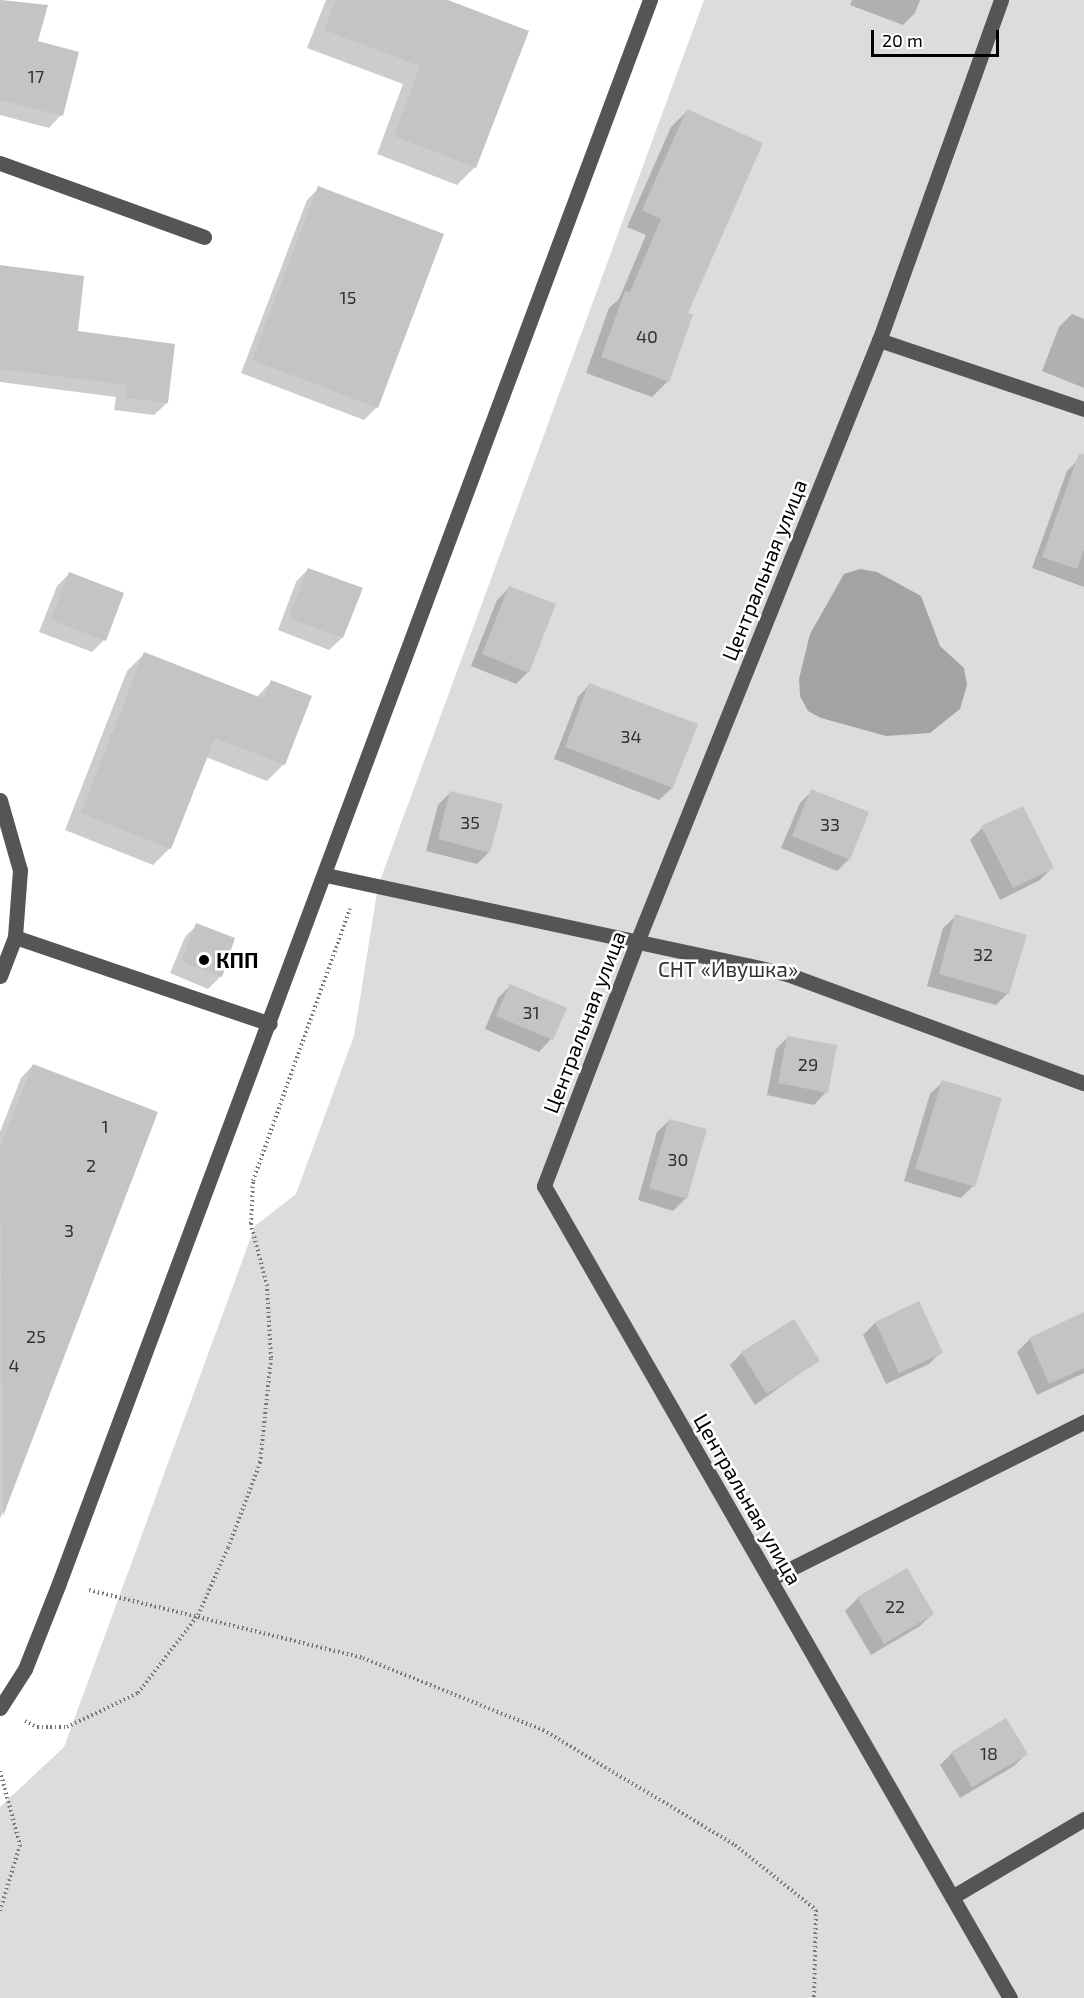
<!DOCTYPE html>
<html>
<head>
<meta charset="utf-8">
<style>
	body { margin:0 }
	#map { position:relative; width:1084px; height:1998px; overflow:hidden; background:#fff; font-family:"Exo 2",sans-serif }
	div>[style] { position:absolute }
	.green>* { inset:0; background:#dcdcdc }
	.water>* { inset:0; background:#a3a3a3 }
	.shadow>* { inset:0; background:#0003 }
	.building>* { inset:0; background:#c4c4c4 }
	.path>* { height:4px; margin-top:-2px; transform-origin:0; background:repeating-linear-gradient(90deg,#777 0 1.5px,transparent 0 4.5px) }
	.minor>* { height:15px; margin:-7.5px; padding:0 7.5px; transform-origin:7.5px; border-radius:7.5px; background:#555 }
	.dots>* { width:16px; height:16px; translate:-50% -50%; box-sizing:border-box; border:3px solid #fff; border-radius:50% }
	span { translate:-50% -50%; white-space:nowrap; text-align:center; line-height:1.15; -webkit-text-stroke:5px #fff; paint-order:stroke }
	.number-label { font-size:18px; color:#313131 }
	.number-label span { -webkit-text-stroke-width:0 }
	.street-label { font-size:21px; color:#000 }
	.poi-label { font-size:21px; color:#000; font-weight:700 }
	.left { translate:0 -50%; text-align:left }
	.park-label { font-size:21px; color:#333 }
	.scale { position:absolute; left:871px; top:30px; width:128px; height:27px; box-sizing:border-box; border:3px solid #000; border-top:0; padding-left:8px; font-size:18px; line-height:21px; white-space:nowrap; color:#000; -webkit-text-stroke:4px #fff; paint-order:stroke }
</style>
</head>
<body>
<div id="map">
	<div class="green">
		<i style="clip-path:polygon(704px 0,1084px 0,1084px 1998px,0 1998px,0 1807px,64px 1747px,255px 1226px,296px 1194px,354px 1036px,378px 886px)"></i>
	</div>
	<div class="water">
		<i style="clip-path:polygon(860px 569px,877px 572px,921px 596px,940px 646px,964px 668px,967px 685px,960px 709px,930px 733px,886px 736px,821px 718px,808px 711px,800px 696px,799px 679px,810px 634px,844px 574px)"></i>
	</div>
	<div class="shadow">
		<i style="clip-path:polygon(0 0,46px 6px,37px 42px,61px 115px,49px 128px,0 115px)"></i>
		<i style="clip-path:polygon(326px 0,444px 0,475px 167px,457px 185px,377px 154px,403px 84px,307px 48px)"></i>
		<i style="clip-path:polygon(852px 0,920px 0,915px 13px,903px 25px,850px 5px)"></i>
		<i style="clip-path:polygon(687px 111px,686px 314px,668px 381px,652px 397px,586px 373px,609px 308px,619px 299px,646px 235px,627px 227px,671px 127px)"></i>
		<i style="clip-path:polygon(319px 188px,377px 407px,364px 420px,241px 373px,307px 200px)"></i>
		<i style="clip-path:polygon(0 267px,76px 332px,167px 403px,154px 415px,114px 410px,116px 397px,0 382px)"></i>
		<i style="clip-path:polygon(1072px 314px,1084px 319px,1084px 388px,1042px 371px,1059px 327px)"></i>
		<i style="clip-path:polygon(1078px 460px,1084px 462px,1084px 587px,1032px 568px,1067px 471px)"></i>
		<i style="clip-path:polygon(308px 569px,361px 589px,342px 638px,329px 650px,278px 630px,296px 582px)"></i>
		<i style="clip-path:polygon(69px 574px,104px 640px,92px 652px,39px 632px,57px 586px)"></i>
		<i style="clip-path:polygon(510px 587px,528px 672px,516px 684px,471px 666px,497px 600px)"></i>
		<i style="clip-path:polygon(144px 654px,256px 698px,271px 682px,284px 764px,267px 781px,206px 757px,170px 848px,153px 865px,65px 830px,127px 671px)"></i>
		<i style="clip-path:polygon(590px 684px,696px 725px,672px 788px,659px 800px,554px 759px,578px 697px)"></i>
		<i style="clip-path:polygon(812px 791px,849px 859px,837px 871px,781px 848px,800px 803px)"></i>
		<i style="clip-path:polygon(450px 793px,489px 852px,477px 864px,426px 851px,438px 805px)"></i>
		<i style="clip-path:polygon(982px 828px,1052px 868px,1040px 880px,1000px 900px,970px 840px)"></i>
		<i style="clip-path:polygon(956px 916px,1008px 993px,996px 1005px,927px 986px,943px 928px)"></i>
		<i style="clip-path:polygon(197px 925px,221px 976px,208px 989px,170px 973px,185px 937px)"></i>
		<i style="clip-path:polygon(510px 986px,565px 1009px,551px 1039px,539px 1052px,485px 1029px,498px 998px)"></i>
		<i style="clip-path:polygon(788px 1037px,826px 1092px,814px 1105px,767px 1095px,776px 1049px)"></i>
		<i style="clip-path:polygon(33px 1065px,156px 1113px,0 1519px,0 1132px,21px 1078px)"></i>
		<i style="clip-path:polygon(943px 1082px,973px 1186px,961px 1198px,904px 1181px,930px 1094px)"></i>
		<i style="clip-path:polygon(670px 1120px,686px 1198px,673px 1211px,638px 1200px,657px 1132px)"></i>
		<i style="clip-path:polygon(918px 1303px,941px 1352px,929px 1364px,886px 1384px,863px 1335px,875px 1323px)"></i>
		<i style="clip-path:polygon(1077px 1317px,1084px 1333px,1084px 1373px,1037px 1395px,1017px 1352px,1029px 1340px)"></i>
		<i style="clip-path:polygon(742px 1353px,818px 1360px,755px 1405px,730px 1365px)"></i>
		<i style="clip-path:polygon(907px 1570px,932px 1614px,920px 1626px,871px 1655px,845px 1611px,858px 1598px)"></i>
		<i style="clip-path:polygon(952px 1753px,1026px 1754px,1014px 1766px,960px 1798px,940px 1765px)"></i>
	</div>
	<div class="building">
		<i style="clip-path:polygon(0 0,48px 5px,38px 41px,79px 52px,63px 116px,0 100px)"></i>
		<i style="clip-path:polygon(336px 0,448px 0,529px 31px,476px 168px,394px 136px,420px 66px,324px 30px)"></i>
		<i style="clip-path:polygon(687px 109px,763px 143px,688px 313px,693px 315px,669px 382px,601px 357px,625px 291px,630px 292px,661px 219px,642px 210px)"></i>
		<i style="clip-path:polygon(318px 186px,444px 234px,378px 408px,252px 360px)"></i>
		<i style="clip-path:polygon(0 265px,84px 276px,78px 331px,175px 344px,168px 403px,126px 398px,127px 385px,0 369px)"></i>
		<i style="clip-path:polygon(1079px 453px,1084px 454px,1084px 549px,1077px 569px,1042px 557px)"></i>
		<i style="clip-path:polygon(308px 568px,363px 588px,343px 638px,289px 618px)"></i>
		<i style="clip-path:polygon(69px 572px,124px 593px,106px 641px,51px 620px)"></i>
		<i style="clip-path:polygon(509px 586px,556px 604px,529px 673px,482px 654px)"></i>
		<i style="clip-path:polygon(144px 652px,264px 699px,271px 680px,312px 696px,285px 765px,215px 738px,171px 849px,81px 813px)"></i>
		<i style="clip-path:polygon(589px 683px,698px 724px,673px 788px,565px 747px)"></i>
		<i style="clip-path:polygon(811px 789px,869px 812px,850px 860px,792px 836px)"></i>
		<i style="clip-path:polygon(450px 791px,503px 804px,490px 853px,438px 839px)"></i>
		<i style="clip-path:polygon(1023px 806px,1054px 868px,1013px 888px,981px 826px)"></i>
		<i style="clip-path:polygon(955px 914px,1027px 935px,1009px 994px,939px 974px)"></i>
		<i style="clip-path:polygon(196px 923px,235px 938px,222px 977px,181px 961px)"></i>
		<i style="clip-path:polygon(510px 984px,567px 1008px,553px 1040px,496px 1016px)"></i>
		<i style="clip-path:polygon(787px 1036px,837px 1045px,828px 1093px,778px 1083px)"></i>
		<i style="clip-path:polygon(33px 1064px,158px 1112px,3px 1516px,0 1148px)"></i>
		<i style="clip-path:polygon(942px 1080px,1002px 1098px,975px 1187px,915px 1169px)"></i>
		<i style="clip-path:polygon(669px 1119px,707px 1129px,687px 1199px,649px 1188px)"></i>
		<i style="clip-path:polygon(919px 1301px,943px 1353px,899px 1373px,875px 1322px)"></i>
		<i style="clip-path:polygon(1084px 1312px,1084px 1368px,1049px 1384px,1029px 1338px)"></i>
		<i style="clip-path:polygon(794px 1319px,820px 1361px,767px 1394px,741px 1352px)"></i>
		<i style="clip-path:polygon(907px 1568px,934px 1614px,884px 1644px,857px 1597px)"></i>
		<i style="clip-path:polygon(1006px 1718px,1028px 1754px,972px 1787px,951px 1752px)"></i>
	</div>
	<div class="path">
		<i style="left:89px;top:1590px;width:282px;rotate:13.9deg"></i>
		<i style="left:363px;top:1658px;width:194px;rotate:21.8deg"></i>
		<i style="left:543px;top:1730px;width:224px;rotate:30.9deg"></i>
		<i style="left:735px;top:1845px;width:104px;rotate:38.7deg"></i>
		<i style="left:816px;top:1910px;width:88px;rotate:91.3deg"></i>
		<i style="left:25px;top:1721px;width:13px;rotate:27deg"></i>
		<i style="left:37px;top:1727px;width:30px"></i>
		<i style="left:67px;top:1727px;width:79px;rotate:-25.6deg"></i>
		<i style="left:138px;top:1693px;width:98px;rotate:-52.4deg"></i>
		<i style="left:198px;top:1615px;width:73px;rotate:-65.9deg"></i>
		<i style="left:228px;top:1548px;width:91px;rotate:-69.4deg"></i>
		<i style="left:260px;top:1463px;width:106px;rotate:-84deg"></i>
		<i style="left:271px;top:1358px;width:72px;rotate:-93.2deg"></i>
		<i style="left:267px;top:1286px;width:64px;rotate:-104.5deg"></i>
		<i style="left:251px;top:1224px;width:43px;rotate:-87.3deg"></i>
		<i style="left:253px;top:1181px;width:289px;rotate:-70.4deg"></i>
		<i style="left:0;top:1771px;width:77px;rotate:74.9deg"></i>
		<i style="left:20px;top:1845px;width:69px;rotate:106.9deg"></i>
	</div>
	<div class="minor">
		<i style="left:1001px;top:0;width:361px;rotate:109.7deg"></i>
		<i style="left:879px;top:340px;width:649px;rotate:111.9deg"></i>
		<i style="left:637px;top:942px;width:261px;rotate:110.9deg"></i>
		<i style="left:544px;top:1186px;width:936px;rotate:60.15deg"></i>
		<i style="left:0;top:163px;width:217px;rotate:19.9deg"></i>
		<i style="left:879px;top:340px;width:216px;rotate:18.6deg"></i>
		<i style="left:0;top:800px;width:73px;rotate:74.1deg"></i>
		<i style="left:20px;top:870px;width:67px;rotate:94.3deg"></i>
		<i style="left:15px;top:937px;width:269px;rotate:18.8deg"></i>
		<i style="left:326px;top:875px;width:472px;rotate:12.1deg"></i>
		<i style="left:787px;top:974px;width:316px;rotate:20.2deg"></i>
		<i style="left:0;top:976px;width:42px;rotate:-69deg"></i>
		<i style="left:770px;top:1579px;width:351px;rotate:-26.6deg"></i>
		<i style="left:0;top:1708px;width:46px;rotate:-57.3deg"></i>
		<i style="left:25px;top:1669px;width:92px;rotate:-68.4deg"></i>
		<i style="left:59px;top:1583px;width:1690px;rotate:-69.53deg"></i>
		<i style="left:952px;top:1897px;width:153px;rotate:-30.6deg"></i>
	</div>
	<div class="dots">
		<i style="left:204px;top:960px;background:#000"></i>
	</div>
	<div class="number-label">
		<span style="left:36px;top:76px">17</span>
		<span style="left:348px;top:297px">15</span>
		<span style="left:647px;top:336px">40</span>
		<span style="left:631px;top:736px">34</span>
		<span style="left:470px;top:822px">35</span>
		<span style="left:830px;top:824px">33</span>
		<span style="left:983px;top:954px">32</span>
		<span style="left:531px;top:1012px">31</span>
		<span style="left:808px;top:1064px">29</span>
		<span style="left:105px;top:1126px">1</span>
		<span style="left:678px;top:1159px">30</span>
		<span style="left:91px;top:1165px">2</span>
		<span style="left:69px;top:1230px">3</span>
		<span style="left:36px;top:1336px">25</span>
		<span style="left:14px;top:1365px">4</span>
		<span style="left:895px;top:1606px">22</span>
		<span style="left:989px;top:1753px">18</span>
	</div>
	<div class="street-label">
		<span style="left:764px;top:570px;rotate:-68deg">Центральная улица</span>
		<span style="left:584px;top:1022px;rotate:-69deg">Центральная улица</span>
		<span style="left:748px;top:1499px;rotate:60deg">Центральная улица</span>
	</div>
	<div class="poi-label">
		<span class="left" style="left:216px;top:960px">КПП</span>
	</div>
	<div class="park-label">
		<span style="left:728px;top:969px">СНТ «Ивушка»</span>
	</div>
	<div class="scale">20 m</div>
</div>
</body>
</html>
